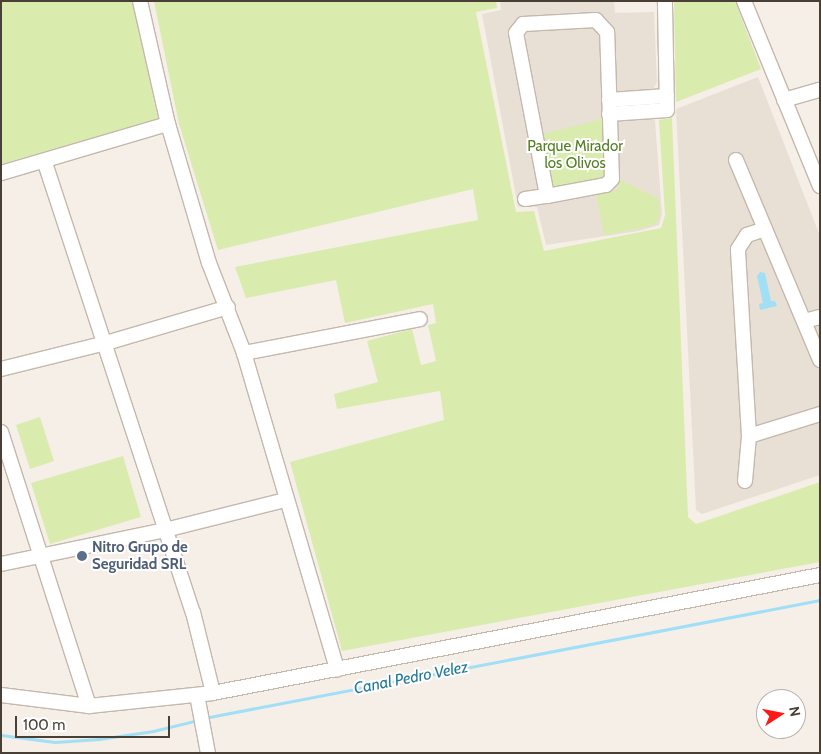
<!DOCTYPE html>
<html>
<head>
<meta charset="utf-8">
<style>
	body { margin:0 }
	#map { position:relative; width:821px; height:754px; overflow:hidden; background:#f5efe8; font-family:Cabin,sans-serif }
	div>[style] { position:absolute }
	.residential>* { inset:0; background:#e9e0d5 }
	.green>* { inset:0; background:#d9ecad }
	.water>* { inset:0; background:#a0dff6 }
	.stream>* { height:3px; margin:-1.5px; padding:0 1.5px; transform-origin:1.5px; border-radius:1.5px; background:#a0dff6 }
	.roads { filter:drop-shadow(1px 0 #c4b8ac) drop-shadow(-1px 0 #c4b8ac) drop-shadow(0 1px #c4b8ac) drop-shadow(0 -1px #c4b8ac) }
	.minor>* { height:14px; margin:-7px; padding:0 7px; transform-origin:7px; border-radius:7px; background:#fff }
	.dots>* { width:14px; height:14px; translate:-50% -50%; box-sizing:border-box; border:2px solid #fff; border-radius:50% }
	span { translate:-50% -50%; white-space:nowrap; text-align:center; line-height:1.15; -webkit-text-stroke:4px #fff; paint-order:stroke }
	.park-label { font-size:15px; color:#538024 }
	.service-label { font-size:15px; color:#4e5e75; font-weight:700 }
	.left { translate:0 -50%; text-align:left }
	.water-label { font-size:16px; color:#22799b; font-style:italic }
	.frame { position:absolute; inset:0; border:2px solid #493f36; pointer-events:none }
	.north { position:absolute; left:756px; top:689px; width:50px; height:50px; box-sizing:border-box; background:#fff; border:1px solid #b6b2af; border-radius:50%; rotate:79deg; font-size:14px; font-weight:700; line-height:20px; text-align:center; color:#493f36 }
	.north::after { content:''; display:block; margin:auto; width:18px; height:22px; background:#ff1714; clip-path:polygon(50% 0,100% 100%,50% 72%,0 100%) }
	.scale { position:absolute; left:15px; top:716px; width:155px; height:22px; box-sizing:border-box; border:2px solid #493f36; border-top:0; padding-left:6px; font-size:15px; line-height:18px; white-space:nowrap; color:#493f36; -webkit-text-stroke:4px #fff; paint-order:stroke }
</style>
</head>
<body>
<div id="map">
	<div class="residential">
		<i style="clip-path:polygon(500px 1px,614px 1px,615px 13px,654px 12px,657px 82px,649px 97px,651px 114px,655px 120px,662px 215px,659px 225px,639px 231px,546px 245px,537px 207px,518px 207px,482px 14px,501px 10px)"></i>
		<i style="clip-path:polygon(758px 77px,820px 236px,820px 475px,702px 514px,696px 510px,676px 109px)"></i>
	</div>
	<div class="green">
		<i style="clip-path:polygon(1px 1px,133px 1px,158px 119px,1px 164px)"></i>
		<i style="clip-path:polygon(154px 1px,496px 1px,497px 8px,476px 12px,516px 212px,534px 211px,544px 251px,661px 228px,665px 215px,659px 120px,672px 118px,688px 517px,696px 524px,820px 482px,820px 562px,342px 651px,290px 462px,444px 420px,440px 391px,337px 409px,334px 394px,378px 382px,367px 341px,412px 329px,421px 365px,436px 361px,428px 325px,436px 323px,433px 304px,345px 323px,336px 280px,246px 298px,235px 267px,478px 220px,473px 189px,218px 250px,179px 124px)"></i>
		<i style="clip-path:polygon(674px 1px,735px 1px,761px 69px,676px 102px)"></i>
		<i style="clip-path:polygon(603px 119px,605px 174px,602px 179px,552px 188px,543px 134px)"></i>
		<i style="clip-path:polygon(619px 179px,659px 199px,660px 215px,656px 223px,648px 227px,604px 235px,596px 194px,612px 192px,619px 188px)"></i>
		<i style="clip-path:polygon(40px 417px,54px 461px,30px 469px,16px 425px)"></i>
		<i style="clip-path:polygon(123px 456px,141px 517px,50px 544px,31px 483px)"></i>
	</div>
	<div class="water">
		<i style="clip-path:polygon(760px 272px,765px 273px,771px 301px,775px 301px,777px 306px,760px 310px,759px 304px,763px 303px,757px 276px)"></i>
	</div>
	<div class="stream">
		<i style="left:204px;top:718px;width:627px;rotate:-10.84deg"></i>
		<i style="left:1px;top:735px;width:54px;rotate:7.4deg"></i>
		<i style="left:55px;top:742px;width:44px;rotate:-3.9deg"></i>
		<i style="left:99px;top:739px;width:55px;rotate:-8.4deg"></i>
		<i style="left:153px;top:731px;width:46px;rotate:-13.7deg"></i>
	</div>
	<div class="roads">
		<div class="minor">
			<i style="left:140px;top:1px;width:126px;rotate:77.2deg"></i>
			<i style="left:744px;top:1px;width:200px;rotate:67.7deg"></i>
			<i style="left:609px;top:100px;width:58px;rotate:-3.9deg"></i>
			<i style="left:784px;top:100px;width:37px;rotate:-16deg"></i>
			<i style="left:609px;top:114px;width:58px;rotate:-3.9deg"></i>
			<i style="left:667px;top:110px;width:109px;rotate:-91.1deg"></i>
			<i style="left:736px;top:160px;width:217px;rotate:67.2deg"></i>
			<i style="left:45px;top:163px;width:473px;rotate:71.8deg"></i>
			<i style="left:193px;top:612px;width:83px;rotate:76.1deg"></i>
			<i style="left:1px;top:173px;width:174px;rotate:-16.4deg"></i>
			<i style="left:168px;top:124px;width:145px;rotate:73.6deg"></i>
			<i style="left:209px;top:263px;width:97px;rotate:68.7deg"></i>
			<i style="left:244px;top:353px;width:330px;rotate:73.6deg"></i>
			<i style="left:525px;top:199px;width:22px;rotate:-8deg"></i>
			<i style="left:547px;top:196px;width:60px;rotate:-10.6deg"></i>
			<i style="left:606px;top:185px;width:8px;rotate:-45deg"></i>
			<i style="left:612px;top:179px;width:147px;rotate:-91.9deg"></i>
			<i style="left:607px;top:32px;width:16px;rotate:-133deg"></i>
			<i style="left:596px;top:20px;width:73px;rotate:176.9deg"></i>
			<i style="left:523px;top:24px;width:11px;rotate:128deg"></i>
			<i style="left:516px;top:33px;width:166px;rotate:79.2deg"></i>
			<i style="left:804px;top:321px;width:16px;rotate:-14deg"></i>
			<i style="left:244px;top:353px;width:179px;rotate:-10.9deg"></i>
			<i style="left:1px;top:369px;width:108px;rotate:-13.9deg"></i>
			<i style="left:106px;top:343px;width:127px;rotate:-16.4deg"></i>
			<i style="left:1px;top:432px;width:288px;rotate:72.2deg"></i>
			<i style="left:749px;top:436px;width:74px;rotate:-17.2deg"></i>
			<i style="left:745px;top:481px;width:45px;rotate:-84.9deg"></i>
			<i style="left:749px;top:436px;width:187px;rotate:-93.4deg"></i>
			<i style="left:738px;top:249px;width:17px;rotate:-57deg"></i>
			<i style="left:747px;top:235px;width:19px;rotate:-18deg"></i>
			<i style="left:1px;top:564px;width:167px;rotate:-11.7deg"></i>
			<i style="left:165px;top:530px;width:124px;rotate:-14deg"></i>
			<i style="left:1px;top:695px;width:89px;rotate:7.1deg"></i>
			<i style="left:89px;top:706px;width:125px;rotate:-6deg"></i>
			<i style="left:213px;top:693px;width:618px;rotate:-11deg"></i>
			<i style="left:197px;top:695px;width:59px;rotate:79.3deg"></i>
		</div>
	</div>
	<div class="dots">
		<i style="left:82px;top:556px;background:#5c6f8a"></i>
	</div>
	<div class="park-label">
		<span style="left:575px;top:155px">Parque Mirador<br>los Olivos</span>
	</div>
	<div class="service-label">
		<span class="left" style="left:92px;top:556px">Nitro Grupo de<br>Seguridad SRL</span>
	</div>
	<div class="water-label">
		<span style="left:411px;top:678px;rotate:-11deg">Canal Pedro Velez</span>
	</div>
	<div class="frame"></div>
	<div class="north">N</div>
	<div class="scale">100 m</div>
</div>
</body>
</html>
